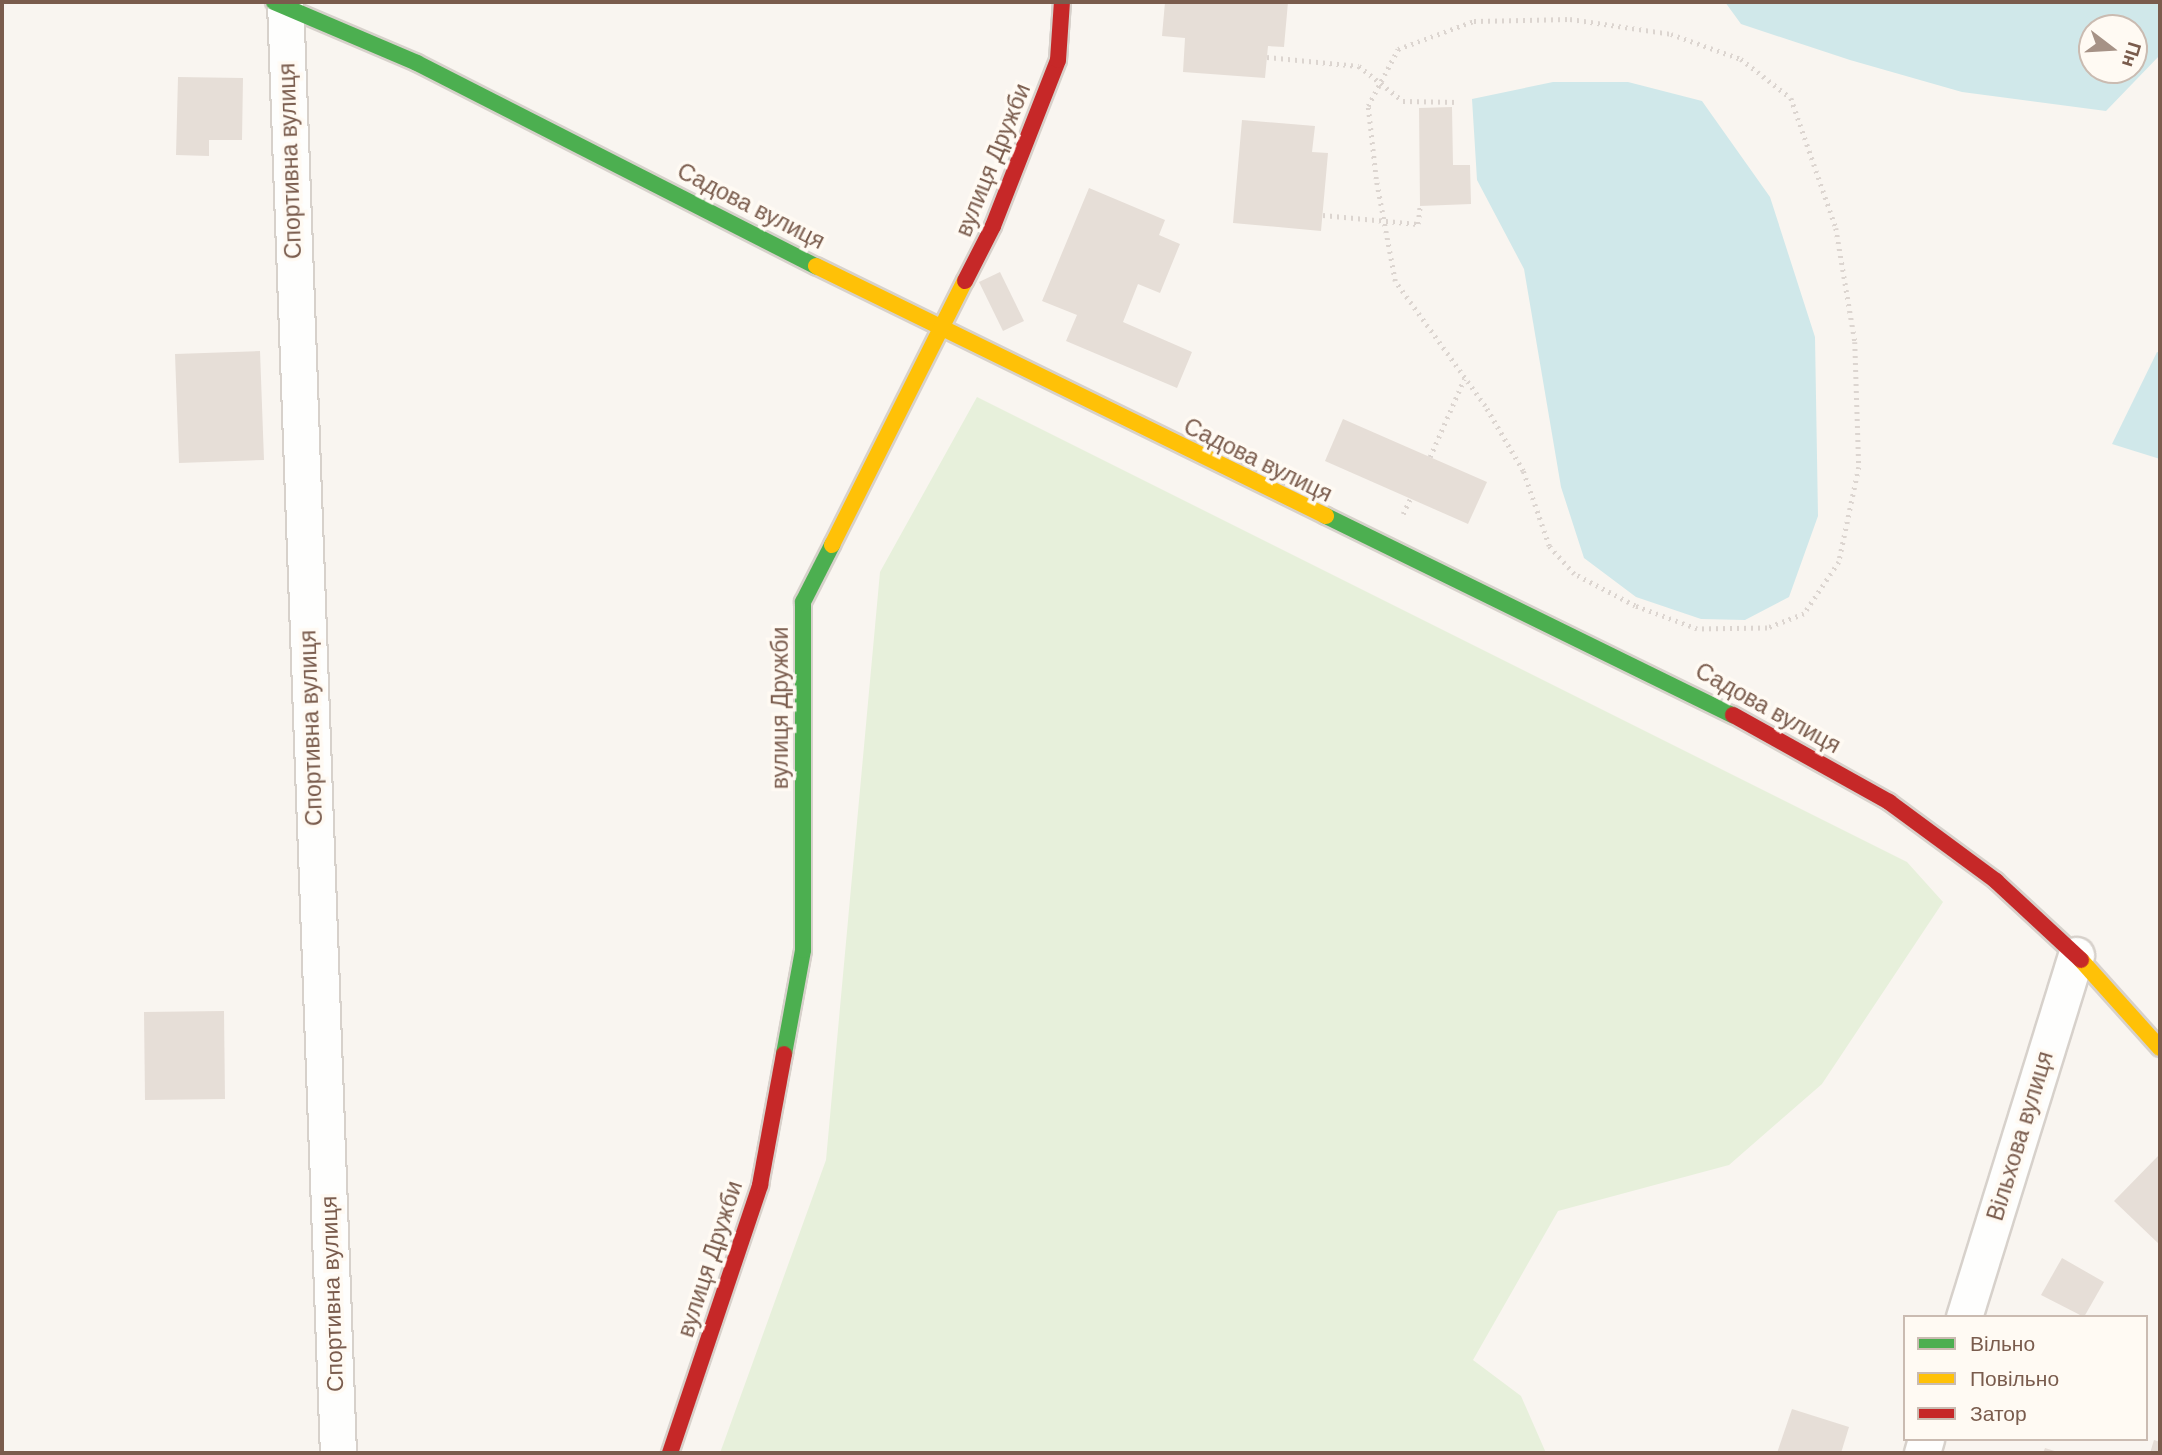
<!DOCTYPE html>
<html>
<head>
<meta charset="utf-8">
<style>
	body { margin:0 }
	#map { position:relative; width:2162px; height:1455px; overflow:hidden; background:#f9f5f0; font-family:Arial,sans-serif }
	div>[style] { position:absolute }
	.green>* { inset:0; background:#e7f0db }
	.water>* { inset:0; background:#d0e8ea }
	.building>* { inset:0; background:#e6ded7 }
	.path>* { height:4.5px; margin-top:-2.25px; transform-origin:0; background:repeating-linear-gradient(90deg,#dcd5d0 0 2px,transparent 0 7px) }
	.roads { filter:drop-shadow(2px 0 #d7d1cb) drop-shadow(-2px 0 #d7d1cb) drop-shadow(0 2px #d7d1cb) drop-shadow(0 -2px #d7d1cb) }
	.street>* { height:35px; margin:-17.5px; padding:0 17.5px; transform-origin:17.5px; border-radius:17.5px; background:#fefefd }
	.fast>* { height:16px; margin:-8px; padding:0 8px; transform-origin:8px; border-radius:8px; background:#4caf50 }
	.slow>* { height:16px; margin:-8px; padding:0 8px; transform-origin:8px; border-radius:8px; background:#ffc107 }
	.jam>* { height:16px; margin:-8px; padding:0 8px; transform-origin:8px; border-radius:8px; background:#c62828 }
	span { translate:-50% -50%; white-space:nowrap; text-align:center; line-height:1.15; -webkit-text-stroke:7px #fffaf3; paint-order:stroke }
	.street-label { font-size:23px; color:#7a5c4d }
	.frame { position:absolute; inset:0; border:4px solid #7a5c4d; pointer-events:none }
	.legend { position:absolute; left:1903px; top:1315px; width:245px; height:126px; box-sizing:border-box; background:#fffaf3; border:2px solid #cabbb1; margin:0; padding:9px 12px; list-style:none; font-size:21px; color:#7a5c4d }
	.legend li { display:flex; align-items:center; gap:14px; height:35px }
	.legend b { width:35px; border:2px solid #cabbb1 }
	.north { position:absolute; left:2078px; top:14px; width:70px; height:70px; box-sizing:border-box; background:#fffaf3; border:2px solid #cabbb1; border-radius:50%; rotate:107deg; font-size:19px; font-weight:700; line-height:28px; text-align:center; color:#7a5c4d }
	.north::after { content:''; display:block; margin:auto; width:24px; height:32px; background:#a69286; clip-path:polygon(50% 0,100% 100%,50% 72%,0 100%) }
</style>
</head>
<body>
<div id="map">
	<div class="green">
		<i style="clip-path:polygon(977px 397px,1907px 862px,1943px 902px,1822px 1084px,1729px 1165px,1558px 1211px,1473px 1360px,1521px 1396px,1546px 1453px,720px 1453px,826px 1160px,880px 572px)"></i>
	</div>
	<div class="water">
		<i style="clip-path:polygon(evenodd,1725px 2px,2160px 2px,2160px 55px,2106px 111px,1962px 92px,1850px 60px,1741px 24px,1725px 2px,2092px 28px,2134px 28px,2134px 70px,2092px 70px,2092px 28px)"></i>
		<i style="clip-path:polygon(1553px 82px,1628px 82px,1702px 101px,1770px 197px,1815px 337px,1818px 516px,1789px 597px,1745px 620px,1701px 619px,1636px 597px,1584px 558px,1561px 487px,1524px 269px,1477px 180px,1472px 99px)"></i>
		<i style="clip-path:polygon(2157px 352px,2160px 353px,2160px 459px,2112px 444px)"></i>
	</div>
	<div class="building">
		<i style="clip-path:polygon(1165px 2px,1288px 2px,1284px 47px,1268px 46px,1265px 78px,1183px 72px,1185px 38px,1162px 36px)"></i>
		<i style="clip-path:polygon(178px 77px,243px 78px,242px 140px,209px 140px,209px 156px,176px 155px)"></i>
		<i style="clip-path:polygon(1452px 107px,1453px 165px,1470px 165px,1471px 204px,1420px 206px,1419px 108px)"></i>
		<i style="clip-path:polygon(1242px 120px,1315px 126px,1312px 152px,1328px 153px,1321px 231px,1233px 223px)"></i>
		<i style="clip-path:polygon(1089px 188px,1165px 220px,1159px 235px,1180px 244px,1160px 293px,1138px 284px,1123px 322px,1192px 352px,1177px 388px,1066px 341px,1077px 315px,1042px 301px)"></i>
		<i style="clip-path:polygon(1000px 272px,1024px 321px,1003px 331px,979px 282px)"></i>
		<i style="clip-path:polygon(260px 351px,264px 460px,179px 463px,175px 354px)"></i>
		<i style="clip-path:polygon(1343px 419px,1487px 482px,1468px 524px,1325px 461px)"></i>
		<i style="clip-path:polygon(224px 1011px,225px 1099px,145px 1100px,144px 1012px)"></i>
		<i style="clip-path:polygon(2160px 1154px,2160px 1245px,2114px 1201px)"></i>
		<i style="clip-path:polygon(2062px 1258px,2104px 1282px,2084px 1317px,2041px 1295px)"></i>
		<i style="clip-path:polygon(1792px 1409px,1849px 1427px,1841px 1453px,1777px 1453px)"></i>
		<i style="clip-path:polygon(2154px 1440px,2160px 1442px,2160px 1453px,2150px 1453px)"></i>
		<i style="clip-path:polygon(2045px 1448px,2061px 1453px,2043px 1453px)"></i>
	</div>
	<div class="path">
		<i style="left:1570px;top:19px;width:102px;rotate:8.4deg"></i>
		<i style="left:1671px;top:34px;width:74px;rotate:19.7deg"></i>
		<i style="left:1741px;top:59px;width:63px;rotate:38deg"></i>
		<i style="left:1791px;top:98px;width:138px;rotate:70.9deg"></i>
		<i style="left:1836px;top:228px;width:116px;rotate:80.5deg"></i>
		<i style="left:1855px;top:342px;width:125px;rotate:88.2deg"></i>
		<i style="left:1859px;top:467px;width:97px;rotate:101.9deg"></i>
		<i style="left:1839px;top:562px;width:63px;rotate:123.9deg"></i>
		<i style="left:1804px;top:614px;width:40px;rotate:159deg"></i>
		<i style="left:1767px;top:628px;width:70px;rotate:179.2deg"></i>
		<i style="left:1697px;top:629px;width:66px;rotate:-159.6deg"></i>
		<i style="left:1635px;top:606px;width:69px;rotate:-152.3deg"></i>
		<i style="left:1574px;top:574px;width:38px;rotate:-132deg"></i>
		<i style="left:1549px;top:546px;width:79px;rotate:-109.1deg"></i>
		<i style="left:1523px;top:471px;width:75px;rotate:-120.3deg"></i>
		<i style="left:1485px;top:406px;width:154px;rotate:-125.8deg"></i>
		<i style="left:1395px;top:281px;width:104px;rotate:-100.6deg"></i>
		<i style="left:1376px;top:179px;width:73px;rotate:-96.3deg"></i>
		<i style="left:1368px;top:106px;width:64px;rotate:-62.2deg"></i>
		<i style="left:1398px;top:49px;width:81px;rotate:-20.2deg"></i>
		<i style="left:1474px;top:21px;width:96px;rotate:-1.2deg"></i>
		<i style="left:1267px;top:57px;width:92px;rotate:5.6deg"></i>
		<i style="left:1359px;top:66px;width:56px;rotate:38.5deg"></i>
		<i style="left:1403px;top:101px;width:56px;rotate:1deg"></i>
		<i style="left:1323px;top:215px;width:95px;rotate:5.4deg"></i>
		<i style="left:1418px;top:224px;width:18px;rotate:-84deg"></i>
		<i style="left:1430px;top:457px;width:85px;rotate:-66.4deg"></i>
		<i style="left:1403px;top:514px;width:17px;rotate:-65deg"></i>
	</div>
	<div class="roads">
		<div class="street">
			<i style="left:285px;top:2px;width:1452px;rotate:87.91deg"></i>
			<i style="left:1964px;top:1317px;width:379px;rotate:-72.8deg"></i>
			<i style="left:1922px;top:1453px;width:15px;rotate:-74deg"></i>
		</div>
		<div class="fast">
			<i style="left:274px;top:2px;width:155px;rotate:23.1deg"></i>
			<i style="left:417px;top:63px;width:448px;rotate:27deg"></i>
			<i style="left:1326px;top:516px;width:453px;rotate:26.1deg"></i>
			<i style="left:784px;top:1054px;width:106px;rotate:-79.6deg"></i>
			<i style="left:803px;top:950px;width:348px;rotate:-90deg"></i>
			<i style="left:803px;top:602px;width:64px;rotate:-63deg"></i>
		</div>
		<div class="slow">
			<i style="left:816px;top:266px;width:568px;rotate:26.11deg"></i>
			<i style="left:832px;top:545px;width:296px;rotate:-63.3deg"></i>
			<i style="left:2081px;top:960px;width:118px;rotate:48.1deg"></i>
		</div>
		<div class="jam">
			<i style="left:965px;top:281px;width:62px;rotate:-63deg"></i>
			<i style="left:993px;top:226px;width:178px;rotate:-68.6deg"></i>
			<i style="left:1058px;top:60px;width:58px;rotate:-86.1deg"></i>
			<i style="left:1733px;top:715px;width:179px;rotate:29.1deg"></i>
			<i style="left:1889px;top:802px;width:133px;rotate:36.4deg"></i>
			<i style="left:1996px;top:881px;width:116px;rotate:42.9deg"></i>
			<i style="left:670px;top:1453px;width:283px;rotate:-71.4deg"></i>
			<i style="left:760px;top:1185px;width:133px;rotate:-79.6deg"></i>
		</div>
	</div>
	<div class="street-label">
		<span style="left:993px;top:160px;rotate:-68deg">вулиця Дружби</span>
		<span style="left:290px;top:161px;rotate:-92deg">Спортивна вулиця</span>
		<span style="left:751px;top:206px;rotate:27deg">Садова вулиця</span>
		<span style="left:1258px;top:460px;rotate:26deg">Садова вулиця</span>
		<span style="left:780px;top:708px;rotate:-90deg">вулиця Дружби</span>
		<span style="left:1768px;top:708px;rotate:29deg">Садова вулиця</span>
		<span style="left:311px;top:728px;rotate:-92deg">Спортивна вулиця</span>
		<span style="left:2020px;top:1136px;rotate:-73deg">Вільхова вулиця</span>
		<span style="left:710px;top:1259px;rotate:-72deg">вулиця Дружби</span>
		<span style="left:332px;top:1294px;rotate:-92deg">Спортивна вулиця</span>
	</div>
	<div class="frame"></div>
	<ul class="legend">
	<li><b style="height:9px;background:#4caf50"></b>Вільно</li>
	<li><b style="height:9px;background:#ffc107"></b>Повільно</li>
	<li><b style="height:9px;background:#c62828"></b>Затор</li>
	</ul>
	<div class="north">Пн</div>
</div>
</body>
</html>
